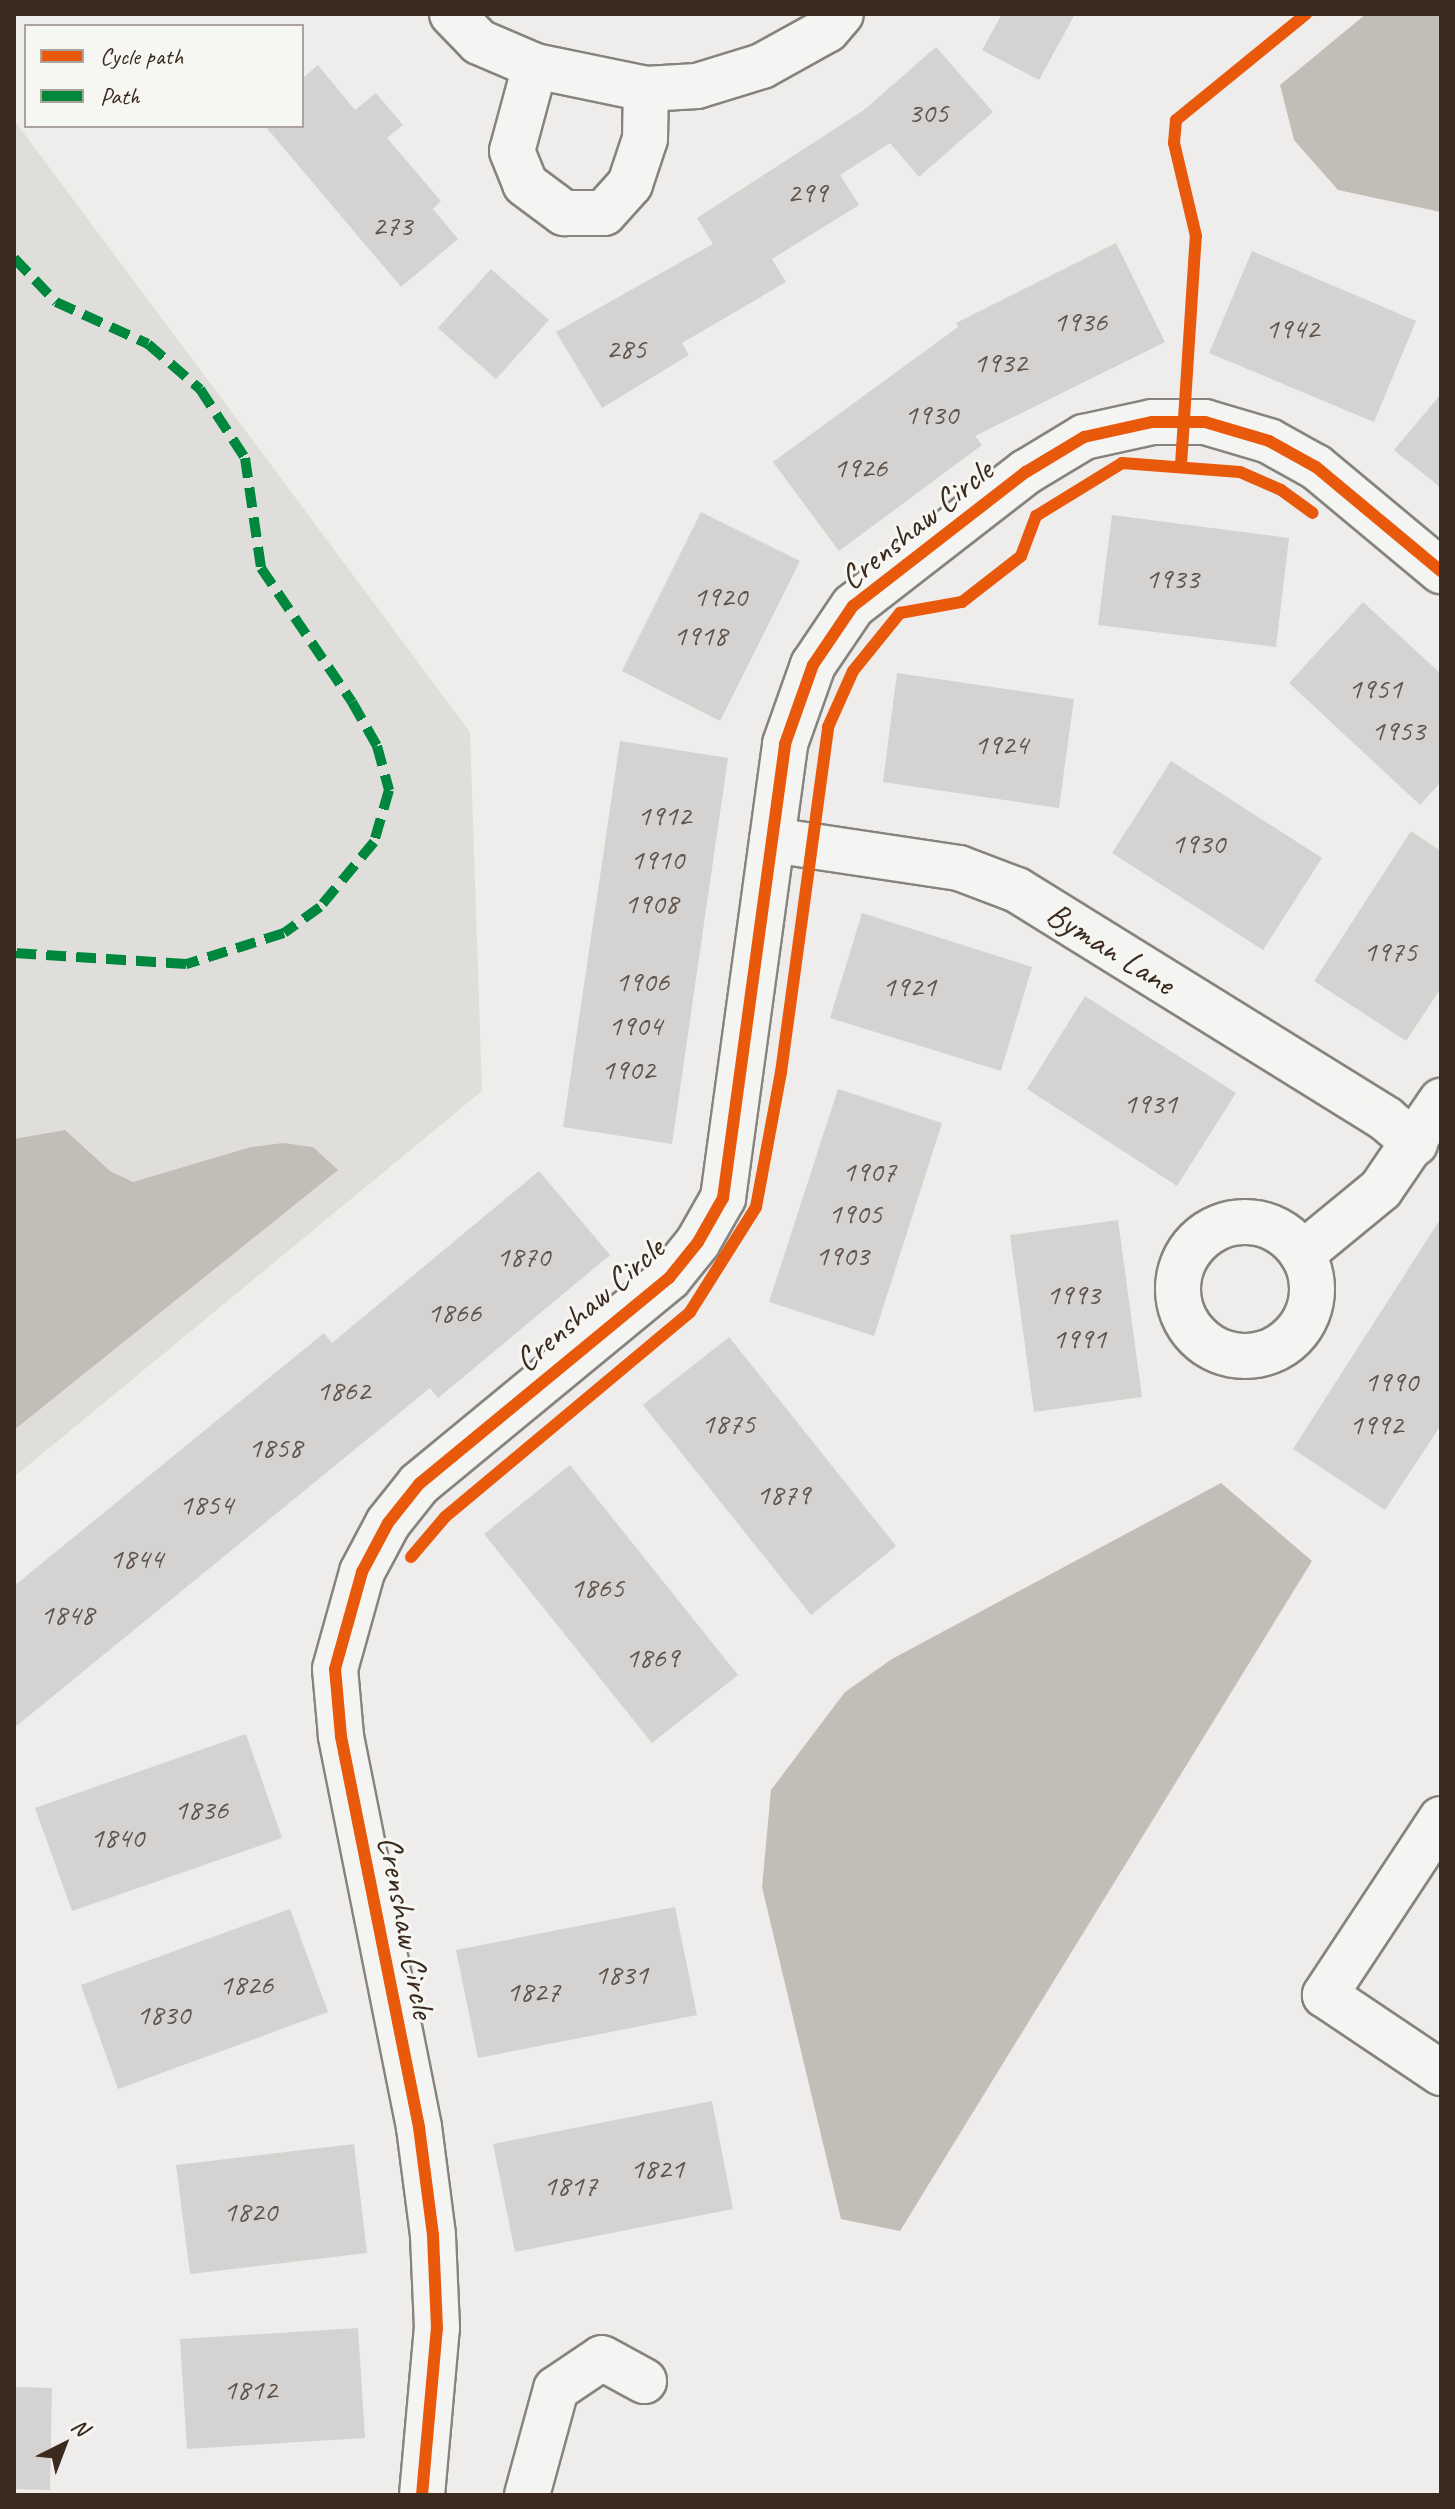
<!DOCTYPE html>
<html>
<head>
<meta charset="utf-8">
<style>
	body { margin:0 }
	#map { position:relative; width:1455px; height:2509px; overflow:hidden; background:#eeedeb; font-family:Caveat,sans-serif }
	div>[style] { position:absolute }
	.green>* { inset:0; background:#e0deda }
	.water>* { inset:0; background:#c2bdb7 }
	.building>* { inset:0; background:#d4d3d1 }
	.roads { filter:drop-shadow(2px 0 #87837f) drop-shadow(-2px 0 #87837f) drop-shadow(0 2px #87837f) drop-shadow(0 -2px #87837f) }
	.minor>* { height:44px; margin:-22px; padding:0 22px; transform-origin:22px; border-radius:22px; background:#f4f4f2 }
	.minor>.ring { margin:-22px; padding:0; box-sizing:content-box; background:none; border:44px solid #f4f4f2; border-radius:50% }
	.quiet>* { height:10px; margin-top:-5px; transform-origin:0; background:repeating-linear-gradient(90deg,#00873e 0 20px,transparent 0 30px) }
	.cycleway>* { height:12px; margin:-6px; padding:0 6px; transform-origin:6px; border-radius:6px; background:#e8590c }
	span { translate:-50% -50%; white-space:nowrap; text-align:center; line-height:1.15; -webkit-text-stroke:6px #f6f6f2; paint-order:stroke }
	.number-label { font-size:30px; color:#61544b }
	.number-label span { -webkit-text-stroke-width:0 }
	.street-label { font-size:34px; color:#3b2a1e }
	.frame { position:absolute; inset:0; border:16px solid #3b2a1e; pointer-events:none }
	.legend { position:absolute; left:24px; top:24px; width:280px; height:104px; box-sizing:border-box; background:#f6f6f2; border:2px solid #aba49d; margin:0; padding:10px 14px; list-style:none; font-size:24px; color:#3b2a1e }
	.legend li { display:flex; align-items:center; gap:16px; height:40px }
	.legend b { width:40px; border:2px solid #aba49d }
	.north { position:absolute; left:24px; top:2405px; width:80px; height:80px; -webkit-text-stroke:6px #f6f6f2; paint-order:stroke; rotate:42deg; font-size:22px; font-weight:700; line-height:32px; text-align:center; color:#3b2a1e }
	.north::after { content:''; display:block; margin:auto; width:28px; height:36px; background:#3b2a1e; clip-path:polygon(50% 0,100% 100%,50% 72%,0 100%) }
</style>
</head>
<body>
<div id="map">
	<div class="green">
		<i style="clip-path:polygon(14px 120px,470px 732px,482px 1091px,14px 1477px)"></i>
	</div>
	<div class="water">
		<i style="clip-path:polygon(1366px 14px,1441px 14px,1441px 212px,1338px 190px,1294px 140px,1280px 85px)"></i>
		<i style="clip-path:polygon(65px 1130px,110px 1171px,133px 1182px,251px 1147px,283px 1143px,313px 1147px,338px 1170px,14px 1430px,14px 1139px)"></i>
		<i style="clip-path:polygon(1221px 1483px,1312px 1561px,900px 2231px,841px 2219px,762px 1887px,771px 1790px,845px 1692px,892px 1659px)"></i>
	</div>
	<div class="building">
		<i style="clip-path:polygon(1002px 14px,1075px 14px,1039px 80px,982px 50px)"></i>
		<i style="clip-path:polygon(936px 47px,993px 112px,919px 177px,890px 143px,840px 175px,859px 205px,772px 259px,786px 282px,682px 343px,689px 355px,602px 408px,556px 332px,713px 244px,697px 218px,864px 110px)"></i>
		<i style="clip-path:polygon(318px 65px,355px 110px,376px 93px,403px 125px,387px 138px,441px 201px,433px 209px,458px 239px,401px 287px,265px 126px,302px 126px,302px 79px)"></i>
		<i style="clip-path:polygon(1116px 243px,1165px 342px,975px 436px,982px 445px,839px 551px,773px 462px,958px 327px,956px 323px)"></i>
		<i style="clip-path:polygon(1252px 251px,1416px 321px,1374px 422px,1209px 353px)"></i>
		<i style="clip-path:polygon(491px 269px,549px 320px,496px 379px,438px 328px)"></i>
		<i style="clip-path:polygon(1441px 394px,1441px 488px,1394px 450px)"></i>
		<i style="clip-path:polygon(701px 512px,800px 561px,720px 721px,622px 671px)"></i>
		<i style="clip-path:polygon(1112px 515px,1289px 538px,1276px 647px,1098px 625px)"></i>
		<i style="clip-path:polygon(1363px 602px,1441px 674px,1441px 782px,1420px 805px,1289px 683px)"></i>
		<i style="clip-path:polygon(897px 673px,1074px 699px,1059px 808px,883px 782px)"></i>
		<i style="clip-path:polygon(620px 741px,728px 758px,672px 1144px,563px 1127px)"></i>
		<i style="clip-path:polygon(1171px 761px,1322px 858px,1263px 950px,1112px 853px)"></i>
		<i style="clip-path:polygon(1411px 831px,1441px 851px,1441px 988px,1406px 1041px,1314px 981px)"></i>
		<i style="clip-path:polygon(862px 913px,1032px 967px,1001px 1071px,830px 1018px)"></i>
		<i style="clip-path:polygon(1085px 996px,1236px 1093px,1177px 1186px,1027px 1089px)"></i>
		<i style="clip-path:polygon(838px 1089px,942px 1123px,874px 1336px,769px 1302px)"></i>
		<i style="clip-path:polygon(539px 1171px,610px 1255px,438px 1398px,430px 1388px,14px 1728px,14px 1586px,324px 1333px,332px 1343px)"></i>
		<i style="clip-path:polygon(1441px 1218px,1441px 1425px,1385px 1510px,1293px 1449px)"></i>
		<i style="clip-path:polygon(1118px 1220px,1142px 1397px,1034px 1412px,1010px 1235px)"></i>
		<i style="clip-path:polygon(729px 1337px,896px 1546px,811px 1615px,643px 1405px)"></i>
		<i style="clip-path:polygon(570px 1465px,738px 1675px,652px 1743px,484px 1534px)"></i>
		<i style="clip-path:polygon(246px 1734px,282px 1838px,72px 1911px,35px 1808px)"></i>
		<i style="clip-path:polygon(675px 1907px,697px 2015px,478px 2058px,456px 1950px)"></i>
		<i style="clip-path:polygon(290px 1909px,328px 2012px,118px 2089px,81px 1985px)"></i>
		<i style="clip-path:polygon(712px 2101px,733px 2209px,515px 2252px,493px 2144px)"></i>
		<i style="clip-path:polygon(354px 2144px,367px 2253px,190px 2274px,176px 2165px)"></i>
		<i style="clip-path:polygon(358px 2328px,365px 2438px,187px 2449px,180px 2339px)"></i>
		<i style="clip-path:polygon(14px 2387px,52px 2388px,50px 2490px,14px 2489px)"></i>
	</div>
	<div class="roads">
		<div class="minor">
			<i style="left:452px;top:14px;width:39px;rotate:46deg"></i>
			<i style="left:479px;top:42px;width:61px;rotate:23.2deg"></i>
			<i style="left:535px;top:66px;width:113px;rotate:11.7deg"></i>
			<i style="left:646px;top:89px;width:51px;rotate:-3.4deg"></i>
			<i style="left:697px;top:86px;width:68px;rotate:-17.1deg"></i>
			<i style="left:762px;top:66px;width:74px;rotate:-29deg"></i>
			<i style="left:827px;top:30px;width:21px;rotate:-49deg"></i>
			<i style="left:535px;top:66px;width:88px;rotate:105.1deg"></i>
			<i style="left:512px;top:151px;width:35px;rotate:68deg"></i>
			<i style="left:525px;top:184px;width:49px;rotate:36.6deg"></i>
			<i style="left:564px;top:213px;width:40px"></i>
			<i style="left:604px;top:213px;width:39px;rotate:-48deg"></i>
			<i style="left:630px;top:184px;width:47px;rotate:-71.6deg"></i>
			<i style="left:645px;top:139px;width:50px;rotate:-88.9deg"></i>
			<i style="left:772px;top:840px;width:189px;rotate:8.5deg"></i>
			<i style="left:959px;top:868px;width:62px;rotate:20.8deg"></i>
			<i style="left:1017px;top:890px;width:434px;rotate:31.8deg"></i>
			<i style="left:1386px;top:1119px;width:38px;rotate:40deg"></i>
			<i class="ring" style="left:1178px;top:1222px;width:90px;height:90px"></i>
			<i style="left:1302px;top:1254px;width:102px;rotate:-39.4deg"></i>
			<i style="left:1381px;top:1189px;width:107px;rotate:-55.7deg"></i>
			<i style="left:1441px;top:1819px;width:211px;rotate:123.4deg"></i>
			<i style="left:1325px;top:1995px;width:140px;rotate:33.9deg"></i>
			<i style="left:422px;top:2495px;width:168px;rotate:-84.9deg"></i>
			<i style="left:437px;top:2328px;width:93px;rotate:-92.5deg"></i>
			<i style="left:433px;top:2235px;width:109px;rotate:-97.4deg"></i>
			<i style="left:419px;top:2127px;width:399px;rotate:-101.3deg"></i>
			<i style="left:341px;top:1736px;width:67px;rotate:-95.1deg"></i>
			<i style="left:335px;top:1669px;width:101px;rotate:-74.4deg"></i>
			<i style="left:362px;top:1572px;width:55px;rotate:-62deg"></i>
			<i style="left:388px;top:1523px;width:50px;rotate:-51.5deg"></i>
			<i style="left:419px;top:1484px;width:324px;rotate:-39.5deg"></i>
			<i style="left:669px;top:1278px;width:46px;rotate:-51.1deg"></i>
			<i style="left:698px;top:1242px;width:51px;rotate:-60.4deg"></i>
			<i style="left:723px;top:1198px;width:458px;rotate:-82.2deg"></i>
			<i style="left:785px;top:744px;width:84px;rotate:-70.5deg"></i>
			<i style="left:813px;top:665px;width:71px;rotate:-55.9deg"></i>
			<i style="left:853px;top:606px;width:219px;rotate:-37.8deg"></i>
			<i style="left:1026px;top:472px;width:68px;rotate:-31.1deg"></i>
			<i style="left:1084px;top:437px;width:70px;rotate:-12.4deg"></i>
			<i style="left:1152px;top:422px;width:53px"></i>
			<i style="left:1205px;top:422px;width:67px;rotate:16.5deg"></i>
			<i style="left:1269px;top:441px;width:54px;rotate:29deg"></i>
			<i style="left:1316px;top:467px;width:163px;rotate:39.8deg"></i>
			<i style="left:527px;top:2495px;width:110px;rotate:-74.7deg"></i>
			<i style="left:556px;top:2389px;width:55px;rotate:-34deg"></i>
			<i style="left:602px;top:2358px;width:48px;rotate:28.7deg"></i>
		</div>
	</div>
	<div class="quiet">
		<i style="left:14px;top:258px;width:61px;rotate:46.3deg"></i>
		<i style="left:56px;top:302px;width:101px;rotate:24.5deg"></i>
		<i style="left:148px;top:344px;width:69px;rotate:40.9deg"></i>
		<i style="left:200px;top:389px;width:82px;rotate:56.9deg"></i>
		<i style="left:245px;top:458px;width:111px;rotate:81.7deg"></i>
		<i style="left:261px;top:568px;width:162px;rotate:55.8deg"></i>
		<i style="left:352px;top:702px;width:51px;rotate:60.4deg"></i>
		<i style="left:377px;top:746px;width:46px;rotate:74.7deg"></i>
		<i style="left:389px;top:790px;width:54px;rotate:106.1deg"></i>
		<i style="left:374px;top:842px;width:85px;rotate:129.7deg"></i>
		<i style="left:320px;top:907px;width:44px;rotate:144.2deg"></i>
		<i style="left:284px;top:933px;width:103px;rotate:162.4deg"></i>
		<i style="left:186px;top:964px;width:172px;rotate:-176.3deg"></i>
	</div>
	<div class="cycleway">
		<i style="left:1181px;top:465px;width:229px;rotate:-86.3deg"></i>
		<i style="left:1196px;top:236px;width:96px;rotate:-103.3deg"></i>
		<i style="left:1174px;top:143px;width:23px;rotate:-85deg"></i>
		<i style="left:1176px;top:120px;width:168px;rotate:-39.2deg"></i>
		<i style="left:411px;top:1557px;width:52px;rotate:-49.6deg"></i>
		<i style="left:445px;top:1517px;width:319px;rotate:-39.9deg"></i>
		<i style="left:690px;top:1312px;width:124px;rotate:-57.8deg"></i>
		<i style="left:756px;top:1207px;width:137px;rotate:-79.5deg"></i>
		<i style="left:781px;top:1072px;width:348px;rotate:-82.2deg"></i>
		<i style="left:828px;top:727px;width:61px;rotate:-65.9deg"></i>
		<i style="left:853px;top:671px;width:75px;rotate:-51deg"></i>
		<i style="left:900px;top:613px;width:63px;rotate:-10.1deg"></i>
		<i style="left:962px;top:602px;width:75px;rotate:-37.9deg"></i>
		<i style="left:1021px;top:556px;width:43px;rotate:-69.4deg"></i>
		<i style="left:1036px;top:516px;width:101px;rotate:-31.6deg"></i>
		<i style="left:1122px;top:463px;width:118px;rotate:4.4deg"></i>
		<i style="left:1240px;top:472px;width:45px;rotate:23.7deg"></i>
		<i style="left:1281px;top:490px;width:39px;rotate:36deg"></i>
		<i style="left:422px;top:2495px;width:168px;rotate:-84.9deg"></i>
		<i style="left:437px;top:2328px;width:93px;rotate:-92.5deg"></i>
		<i style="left:433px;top:2235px;width:109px;rotate:-97.4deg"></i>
		<i style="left:419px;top:2127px;width:399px;rotate:-101.3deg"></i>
		<i style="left:341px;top:1736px;width:67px;rotate:-95.1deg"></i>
		<i style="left:335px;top:1669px;width:101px;rotate:-74.4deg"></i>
		<i style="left:362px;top:1572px;width:55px;rotate:-62deg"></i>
		<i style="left:388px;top:1523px;width:50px;rotate:-51.5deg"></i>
		<i style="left:419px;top:1484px;width:324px;rotate:-39.5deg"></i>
		<i style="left:669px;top:1278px;width:46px;rotate:-51.1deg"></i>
		<i style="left:698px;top:1242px;width:51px;rotate:-60.4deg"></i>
		<i style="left:723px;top:1198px;width:458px;rotate:-82.2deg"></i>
		<i style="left:785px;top:744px;width:84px;rotate:-70.5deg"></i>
		<i style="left:813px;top:665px;width:71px;rotate:-55.9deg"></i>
		<i style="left:853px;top:606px;width:219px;rotate:-37.8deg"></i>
		<i style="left:1026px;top:472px;width:68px;rotate:-31.1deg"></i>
		<i style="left:1084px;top:437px;width:70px;rotate:-12.4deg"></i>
		<i style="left:1152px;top:422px;width:53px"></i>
		<i style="left:1205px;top:422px;width:67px;rotate:16.5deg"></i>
		<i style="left:1269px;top:441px;width:54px;rotate:29deg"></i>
		<i style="left:1316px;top:467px;width:163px;rotate:39.8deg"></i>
	</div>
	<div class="number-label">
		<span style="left:928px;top:112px">305</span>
		<span style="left:807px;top:192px">299</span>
		<span style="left:392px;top:225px">273</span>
		<span style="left:1080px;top:321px">1936</span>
		<span style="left:1292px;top:328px">1942</span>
		<span style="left:626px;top:348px">285</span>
		<span style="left:1000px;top:362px">1932</span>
		<span style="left:931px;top:414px">1930</span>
		<span style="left:860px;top:467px">1926</span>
		<span style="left:1172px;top:578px">1933</span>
		<span style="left:720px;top:596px">1920</span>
		<span style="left:700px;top:635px">1918</span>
		<span style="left:1375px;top:688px">1951</span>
		<span style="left:1398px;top:730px">1953</span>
		<span style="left:1001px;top:744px">1924</span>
		<span style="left:664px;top:815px">1912</span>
		<span style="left:1198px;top:843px">1930</span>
		<span style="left:657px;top:859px">1910</span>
		<span style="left:651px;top:903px">1908</span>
		<span style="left:1390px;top:951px">1975</span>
		<span style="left:642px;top:981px">1906</span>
		<span style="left:909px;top:986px">1921</span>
		<span style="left:635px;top:1025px">1904</span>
		<span style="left:628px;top:1069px">1902</span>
		<span style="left:1150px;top:1103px">1931</span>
		<span style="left:869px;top:1171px">1907</span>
		<span style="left:855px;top:1213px">1905</span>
		<span style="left:842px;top:1255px">1903</span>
		<span style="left:523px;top:1256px">1870</span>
		<span style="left:1073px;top:1294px">1993</span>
		<span style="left:454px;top:1312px">1866</span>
		<span style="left:1079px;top:1338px">1991</span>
		<span style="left:1391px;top:1381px">1990</span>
		<span style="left:343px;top:1390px">1862</span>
		<span style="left:728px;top:1423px">1875</span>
		<span style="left:1376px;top:1424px">1992</span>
		<span style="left:275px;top:1447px">1858</span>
		<span style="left:783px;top:1494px">1879</span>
		<span style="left:206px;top:1504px">1854</span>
		<span style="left:136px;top:1558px">1844</span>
		<span style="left:597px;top:1587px">1865</span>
		<span style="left:67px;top:1614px">1848</span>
		<span style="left:652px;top:1657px">1869</span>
		<span style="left:201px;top:1809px">1836</span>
		<span style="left:117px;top:1837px">1840</span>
		<span style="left:621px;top:1974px">1831</span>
		<span style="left:246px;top:1984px">1826</span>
		<span style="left:533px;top:1991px">1827</span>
		<span style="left:163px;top:2014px">1830</span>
		<span style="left:657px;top:2168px">1821</span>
		<span style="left:570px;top:2185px">1817</span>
		<span style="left:250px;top:2211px">1820</span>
		<span style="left:250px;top:2389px">1812</span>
	</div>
	<div class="street-label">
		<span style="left:916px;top:524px;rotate:-39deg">Crenshaw Circle</span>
		<span style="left:1111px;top:948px;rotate:32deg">Byman Lane</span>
		<span style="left:589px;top:1304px;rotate:-41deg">Crenshaw Circle</span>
		<span style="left:407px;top:1927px;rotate:79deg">Crenshaw Circle</span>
	</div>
	<div class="frame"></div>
	<ul class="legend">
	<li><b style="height:10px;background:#e8590c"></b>Cycle path</li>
	<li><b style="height:10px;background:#00873e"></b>Path</li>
	</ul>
	<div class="north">N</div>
</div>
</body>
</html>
